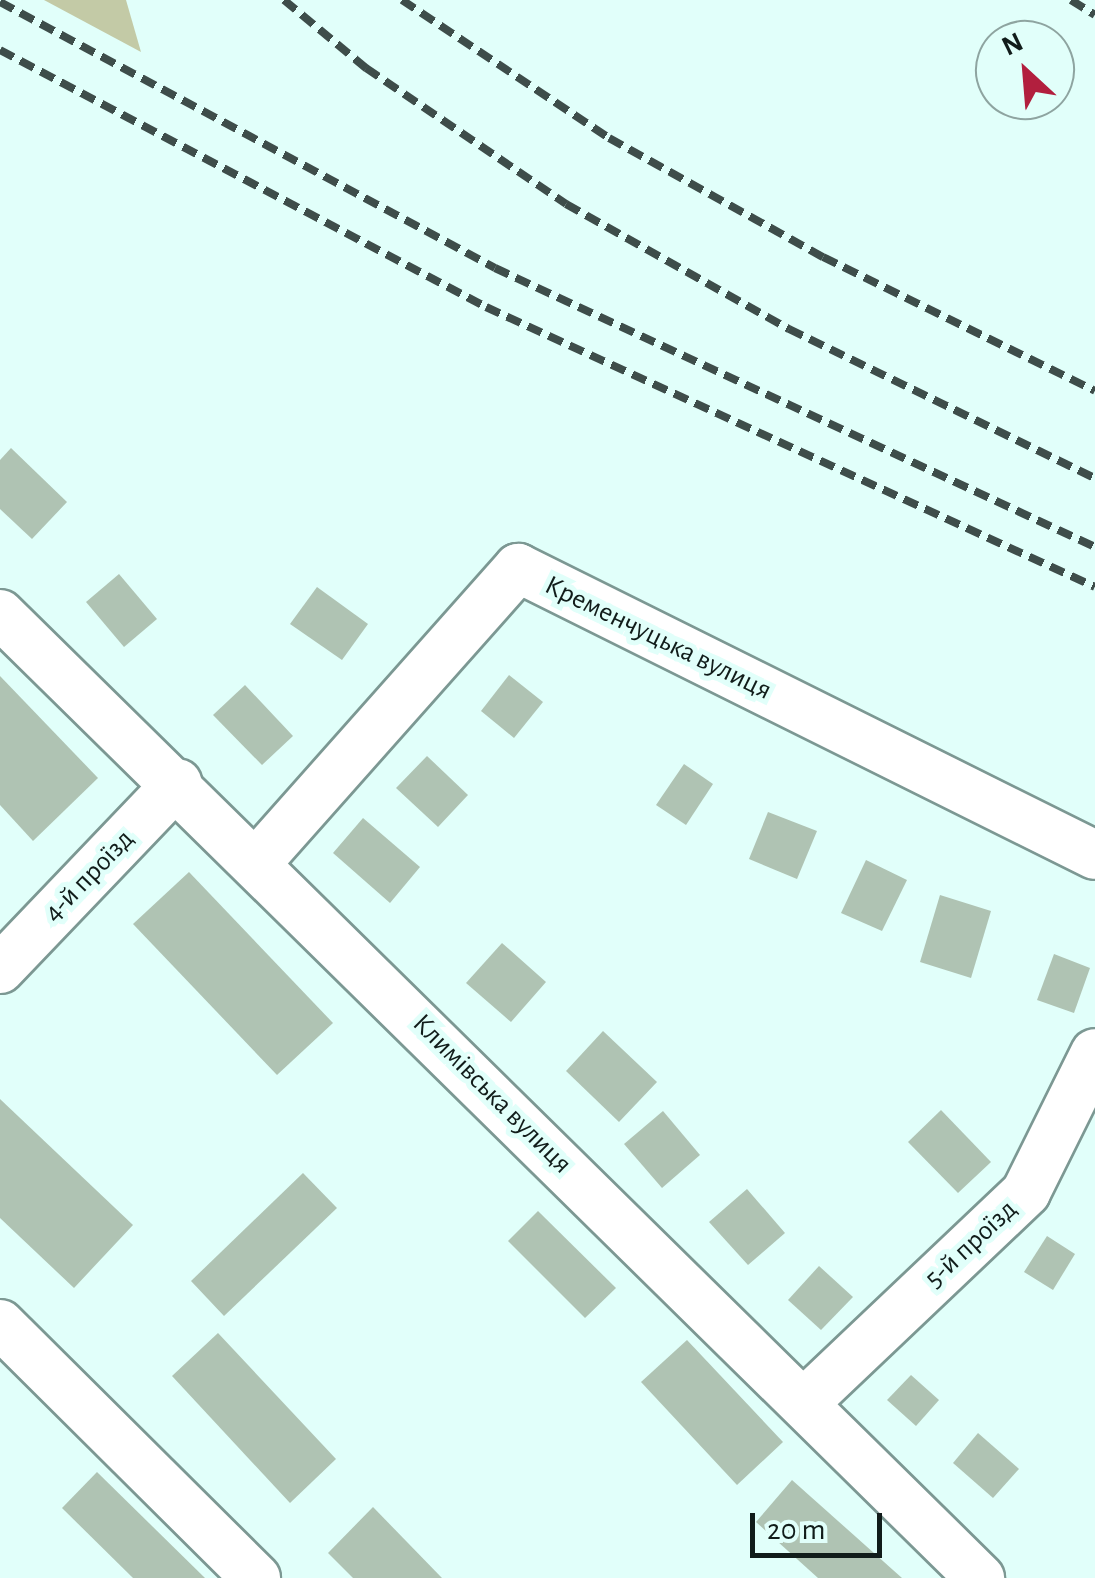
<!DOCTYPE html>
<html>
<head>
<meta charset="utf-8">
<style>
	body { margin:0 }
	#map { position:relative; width:1095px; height:1578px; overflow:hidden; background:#e1fffa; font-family:"Alegreya Sans",sans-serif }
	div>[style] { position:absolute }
	.forest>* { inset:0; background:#c3caa6 }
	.building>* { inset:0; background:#afc3b3 }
	.roads { filter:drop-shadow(2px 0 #7c9893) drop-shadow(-2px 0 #7c9893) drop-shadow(0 2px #7c9893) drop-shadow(0 -2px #7c9893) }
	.street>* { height:48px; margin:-24px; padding:0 24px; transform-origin:24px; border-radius:24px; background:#fff }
	.rail>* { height:8px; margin-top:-4px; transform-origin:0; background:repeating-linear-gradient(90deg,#3e4d4a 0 15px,transparent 0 23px) }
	span { translate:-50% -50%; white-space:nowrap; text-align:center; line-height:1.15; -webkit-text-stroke:10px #e1fffa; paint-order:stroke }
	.street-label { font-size:28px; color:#111c1a }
	.north { position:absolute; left:975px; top:20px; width:100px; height:100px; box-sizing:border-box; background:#e1fffa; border:2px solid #8ea4a0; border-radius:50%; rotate:334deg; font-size:28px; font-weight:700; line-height:40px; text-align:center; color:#111c1a }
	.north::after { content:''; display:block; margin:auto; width:35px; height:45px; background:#b21f3e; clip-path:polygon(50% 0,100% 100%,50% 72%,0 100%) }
	.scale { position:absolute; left:750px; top:1513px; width:132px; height:45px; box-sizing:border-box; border:5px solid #111c1a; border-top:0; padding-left:12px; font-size:30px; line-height:35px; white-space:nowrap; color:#111c1a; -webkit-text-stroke:8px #e1fffa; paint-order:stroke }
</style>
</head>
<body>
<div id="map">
	<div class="forest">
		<i style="clip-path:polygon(44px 0,126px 0,141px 52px)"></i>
	</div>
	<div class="building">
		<i style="clip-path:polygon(11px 448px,67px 502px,32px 539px,0 509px,0 460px)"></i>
		<i style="clip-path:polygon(119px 574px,157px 619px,124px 647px,86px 602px)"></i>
		<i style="clip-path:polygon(317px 587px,368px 624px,342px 660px,290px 624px)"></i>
		<i style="clip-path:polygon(509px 675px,543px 702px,514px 738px,481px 711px)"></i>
		<i style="clip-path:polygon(0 676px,98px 778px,33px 841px,0 805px)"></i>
		<i style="clip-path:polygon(245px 685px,293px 736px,262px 765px,213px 715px)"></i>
		<i style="clip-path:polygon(427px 756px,468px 795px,438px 827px,396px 788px)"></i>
		<i style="clip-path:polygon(684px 764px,713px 784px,686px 825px,656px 805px)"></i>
		<i style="clip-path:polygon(768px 812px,817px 831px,797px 879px,749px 859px)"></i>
		<i style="clip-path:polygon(363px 818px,420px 867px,390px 903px,333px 853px)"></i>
		<i style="clip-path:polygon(866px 860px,907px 880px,882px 931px,841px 913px)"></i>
		<i style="clip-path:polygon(189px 872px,333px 1023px,277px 1075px,133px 924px)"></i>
		<i style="clip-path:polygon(940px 895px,991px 911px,971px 978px,920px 962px)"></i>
		<i style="clip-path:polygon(502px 943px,546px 982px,511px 1022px,466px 983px)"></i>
		<i style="clip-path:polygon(1054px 954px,1090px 968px,1074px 1013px,1037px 1000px)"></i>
		<i style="clip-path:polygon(603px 1031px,657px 1082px,619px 1122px,566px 1071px)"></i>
		<i style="clip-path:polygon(0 1099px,133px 1225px,74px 1288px,0 1218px)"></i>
		<i style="clip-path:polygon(941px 1110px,991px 1162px,958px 1193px,908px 1142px)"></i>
		<i style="clip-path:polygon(663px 1111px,700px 1155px,662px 1188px,624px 1144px)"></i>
		<i style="clip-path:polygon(303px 1173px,337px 1208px,224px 1316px,191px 1281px)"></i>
		<i style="clip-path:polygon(747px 1189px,785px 1233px,748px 1265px,709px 1222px)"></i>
		<i style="clip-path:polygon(538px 1211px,616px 1288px,585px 1318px,508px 1241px)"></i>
		<i style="clip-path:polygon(1047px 1236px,1075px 1254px,1053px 1290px,1024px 1272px)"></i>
		<i style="clip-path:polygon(819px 1266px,853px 1297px,821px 1330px,788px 1300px)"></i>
		<i style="clip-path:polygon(218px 1333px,336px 1459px,290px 1503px,172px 1376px)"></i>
		<i style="clip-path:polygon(687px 1340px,783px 1442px,737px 1485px,641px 1382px)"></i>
		<i style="clip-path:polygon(911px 1375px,939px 1400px,916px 1426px,887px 1400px)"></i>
		<i style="clip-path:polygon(978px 1433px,1019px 1469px,993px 1498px,953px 1463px)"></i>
		<i style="clip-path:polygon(97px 1472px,205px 1578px,133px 1578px,62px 1508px)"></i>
		<i style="clip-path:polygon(792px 1480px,902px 1578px,818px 1578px,756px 1522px)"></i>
		<i style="clip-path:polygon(373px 1507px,442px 1578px,353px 1578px,328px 1553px)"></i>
	</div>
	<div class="roads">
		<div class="street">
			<i style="left:0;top:614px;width:1375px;rotate:44.53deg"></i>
			<i style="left:258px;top:861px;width:392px;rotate:-48.4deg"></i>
			<i style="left:518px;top:568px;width:644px;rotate:26.45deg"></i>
			<i style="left:0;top:969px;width:257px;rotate:-46.3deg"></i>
			<i style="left:0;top:1324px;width:361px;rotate:44.8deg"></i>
			<i style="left:804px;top:1403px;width:306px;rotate:-43.5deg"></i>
			<i style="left:1026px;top:1192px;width:155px;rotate:-63.6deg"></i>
		</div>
	</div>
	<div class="rail">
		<i style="left:284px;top:0;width:107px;rotate:39.7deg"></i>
		<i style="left:366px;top:68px;width:242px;rotate:34.2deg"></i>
		<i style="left:566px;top:204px;width:256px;rotate:29.3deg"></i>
		<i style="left:789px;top:329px;width:340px;rotate:26deg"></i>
		<i style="left:402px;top:0;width:249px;rotate:33.7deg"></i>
		<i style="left:609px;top:138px;width:245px;rotate:29.1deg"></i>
		<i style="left:823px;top:257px;width:303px;rotate:26.2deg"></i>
		<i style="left:1071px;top:0;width:28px;rotate:32deg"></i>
		<i style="left:0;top:2px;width:562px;rotate:28.25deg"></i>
		<i style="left:495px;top:268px;width:662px;rotate:24.94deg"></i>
		<i style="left:0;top:50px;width:550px;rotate:27.87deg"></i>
		<i style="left:486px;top:307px;width:670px;rotate:24.69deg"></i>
	</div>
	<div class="street-label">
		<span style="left:658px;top:638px;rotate:26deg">Кременчуцька вулиця</span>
		<span style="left:89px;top:876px;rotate:-46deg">4-й проїзд</span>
		<span style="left:492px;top:1094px;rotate:45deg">Климівська вулиця</span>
		<span style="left:971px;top:1244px;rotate:-43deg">5-й проїзд</span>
	</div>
	<div class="north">N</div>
	<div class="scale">20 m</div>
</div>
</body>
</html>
